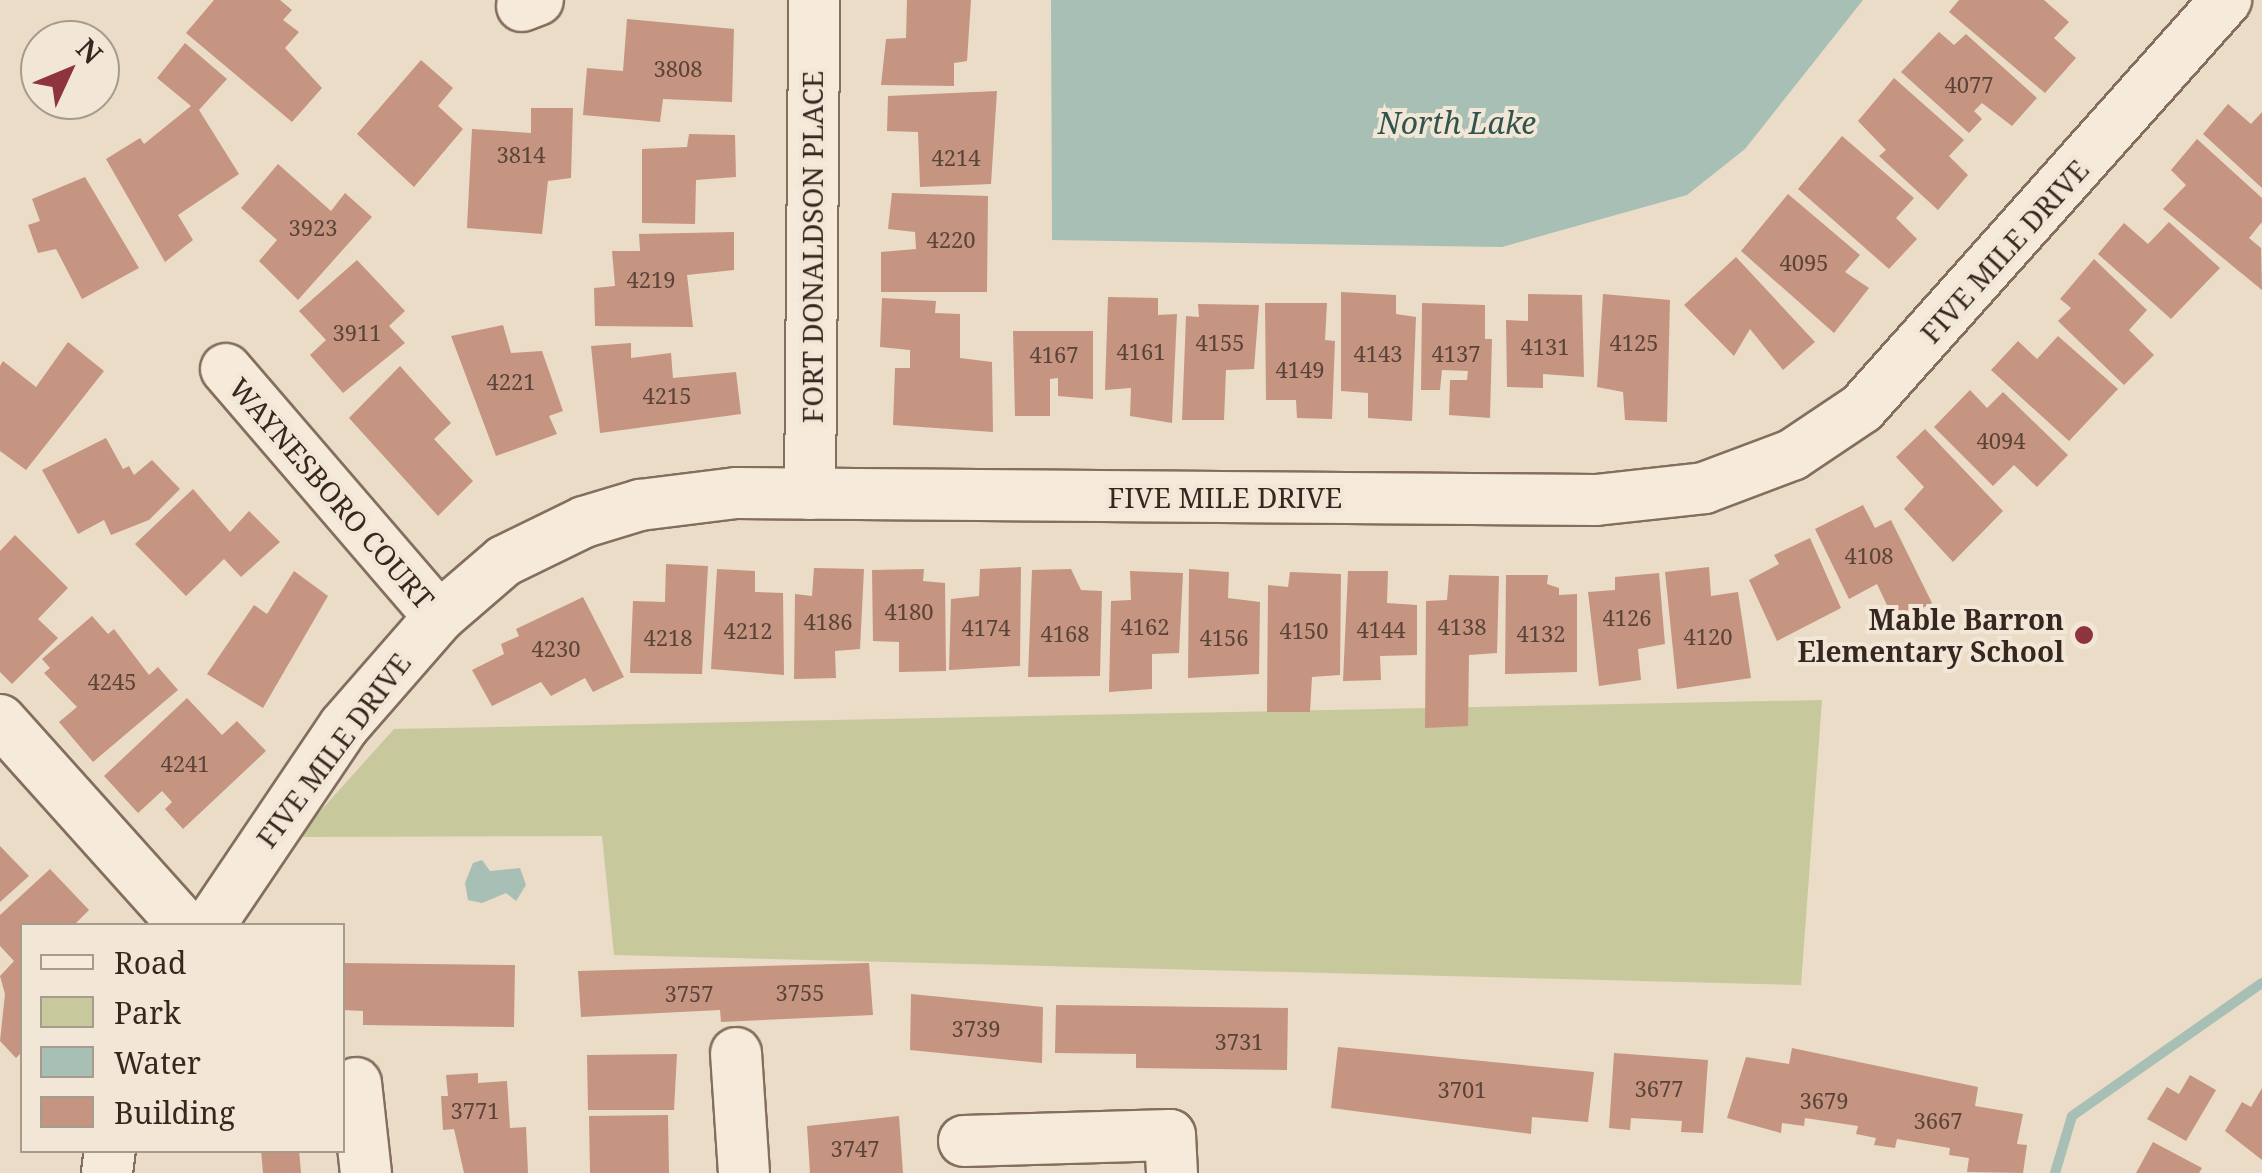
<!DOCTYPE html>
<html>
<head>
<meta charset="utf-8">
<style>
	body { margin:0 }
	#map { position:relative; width:2262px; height:1173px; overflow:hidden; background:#eadcc7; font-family:"Noto Serif",serif }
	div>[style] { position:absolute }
	.green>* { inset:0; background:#c7c89c }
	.water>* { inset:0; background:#a8bfb5 }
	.stream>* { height:10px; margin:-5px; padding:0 5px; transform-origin:5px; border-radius:5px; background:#a8bfb5 }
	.building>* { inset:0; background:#c59581 }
	.roads { filter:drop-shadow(2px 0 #846e5e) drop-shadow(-2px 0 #846e5e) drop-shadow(0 2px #846e5e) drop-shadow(0 -2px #846e5e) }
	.minor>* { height:50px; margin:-25px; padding:0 25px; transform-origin:25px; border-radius:25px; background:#f6eada }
	.dots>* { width:28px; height:28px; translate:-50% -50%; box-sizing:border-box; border:5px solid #f2e7d6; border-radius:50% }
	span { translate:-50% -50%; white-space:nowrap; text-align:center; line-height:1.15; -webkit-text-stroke:8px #f2e7d6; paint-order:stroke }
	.number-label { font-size:22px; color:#5a4338 }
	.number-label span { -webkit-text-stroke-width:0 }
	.street-label { font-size:28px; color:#362820 }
	.poi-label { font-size:28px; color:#362820; font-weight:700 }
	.right { translate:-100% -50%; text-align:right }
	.water-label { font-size:30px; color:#31544e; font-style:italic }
	.legend { position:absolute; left:20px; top:923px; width:325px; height:230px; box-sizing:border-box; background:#f2e7d6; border:2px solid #a79b8d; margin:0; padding:12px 18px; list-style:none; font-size:30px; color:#362820 }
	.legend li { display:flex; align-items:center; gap:20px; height:50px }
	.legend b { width:50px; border:2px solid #a79b8d }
	.north { position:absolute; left:20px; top:20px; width:100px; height:100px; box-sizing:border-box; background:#f2e7d6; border:2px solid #a79b8d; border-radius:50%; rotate:46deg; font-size:28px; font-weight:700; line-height:40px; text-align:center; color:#362820 }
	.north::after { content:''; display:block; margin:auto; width:35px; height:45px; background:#8e343e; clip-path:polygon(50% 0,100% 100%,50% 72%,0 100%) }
</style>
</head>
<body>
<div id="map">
	<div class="green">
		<i style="clip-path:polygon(1822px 700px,1801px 985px,614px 955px,602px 836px,297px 837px,394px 729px)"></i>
	</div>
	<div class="water">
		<i style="clip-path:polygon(1051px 0,1863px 0,1745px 149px,1687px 195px,1502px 247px,1052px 240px)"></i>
		<i style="clip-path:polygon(482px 860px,490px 871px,520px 868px,526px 885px,516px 901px,506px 893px,482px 903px,468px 900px,465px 883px,473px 863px)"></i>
	</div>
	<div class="stream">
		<i style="left:2055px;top:1173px;width:59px;rotate:-73.4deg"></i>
		<i style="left:2072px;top:1116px;width:232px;rotate:-35deg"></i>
	</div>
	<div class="building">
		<i style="clip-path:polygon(214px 0,280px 0,292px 10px,283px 20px,299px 32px,285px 48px,322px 88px,292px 122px,186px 33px)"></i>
		<i style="clip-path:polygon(907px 0,971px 0,967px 61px,954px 63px,954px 86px,881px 85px,886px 39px,906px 38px)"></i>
		<i style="clip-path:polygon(1959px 0,2044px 0,2069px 22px,2054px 38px,2076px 58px,2045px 93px,1949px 12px)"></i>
		<i style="clip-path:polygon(627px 19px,734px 29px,732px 102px,663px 99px,660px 122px,583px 115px,587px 68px,623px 71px)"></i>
		<i style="clip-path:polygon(1939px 32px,1954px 45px,1966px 34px,2037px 98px,2012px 126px,1982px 103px,1974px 111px,1982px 119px,1969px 133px,1901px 72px)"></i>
		<i style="clip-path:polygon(185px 43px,227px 79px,199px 110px,239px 174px,178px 215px,193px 240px,165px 262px,106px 159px,140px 138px,144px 144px,191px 106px,157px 78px)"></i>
		<i style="clip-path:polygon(421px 60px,453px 88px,438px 106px,463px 129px,414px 187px,357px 134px)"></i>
		<i style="clip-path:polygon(1894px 78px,1964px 140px,1949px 156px,1968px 175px,1938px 210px,1879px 156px,1886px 150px,1858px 121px)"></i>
		<i style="clip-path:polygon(997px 91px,991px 184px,920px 187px,918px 132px,887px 131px,888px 96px)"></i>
		<i style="clip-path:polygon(2228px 104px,2251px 124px,2262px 112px,2262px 188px,2203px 134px)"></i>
		<i style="clip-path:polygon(531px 108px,573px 108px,571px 178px,548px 181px,542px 234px,467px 228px,472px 129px,531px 133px)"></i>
		<i style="clip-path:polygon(689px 134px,735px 135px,736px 177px,696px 180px,695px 224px,642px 223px,642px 149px,687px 147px)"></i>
		<i style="clip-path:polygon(1842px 136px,1914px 198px,1896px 218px,1917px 239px,1889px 269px,1798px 189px)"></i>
		<i style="clip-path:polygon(2197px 139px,2262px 198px,2262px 222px,2249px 238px,2261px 248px,2262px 290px,2163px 209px,2186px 185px,2171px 170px)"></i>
		<i style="clip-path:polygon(278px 164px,331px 211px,345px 193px,372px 217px,298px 300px,259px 261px,277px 240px,241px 208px)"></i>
		<i style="clip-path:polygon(85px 177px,139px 268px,82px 299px,56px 249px,38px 253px,28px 225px,40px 221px,32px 199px)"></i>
		<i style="clip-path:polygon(892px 193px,988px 196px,987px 292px,881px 292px,881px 252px,916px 249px,915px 232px,888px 229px)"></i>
		<i style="clip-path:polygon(1788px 194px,1860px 255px,1845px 272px,1869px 288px,1834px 333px,1741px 251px)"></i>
		<i style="clip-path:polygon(2169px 222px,2220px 268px,2171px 319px,2098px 254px,2124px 223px,2148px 244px)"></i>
		<i style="clip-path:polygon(734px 232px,734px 270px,687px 275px,693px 327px,595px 326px,594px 288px,615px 286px,612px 251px,640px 251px,639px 234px)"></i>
		<i style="clip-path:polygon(1736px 257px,1815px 342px,1783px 370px,1750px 329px,1734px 356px,1684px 305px)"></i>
		<i style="clip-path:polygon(2094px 259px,2147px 310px,2129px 330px,2154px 355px,2124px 385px,2058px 321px,2071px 308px,2060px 299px)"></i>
		<i style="clip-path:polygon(357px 260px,405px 311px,389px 326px,405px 343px,343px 393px,310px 355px,326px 340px,299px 311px)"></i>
		<i style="clip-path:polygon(1341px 292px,1396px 295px,1396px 314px,1416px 317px,1412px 421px,1368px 418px,1368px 393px,1341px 391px)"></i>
		<i style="clip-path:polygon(1528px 294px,1582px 295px,1584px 377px,1543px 374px,1543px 388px,1507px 387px,1506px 320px,1528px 321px)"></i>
		<i style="clip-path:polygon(1603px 294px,1670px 300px,1667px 422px,1625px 420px,1623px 392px,1597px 387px)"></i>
		<i style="clip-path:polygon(1108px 297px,1158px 298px,1158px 315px,1177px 314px,1172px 423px,1130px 416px,1131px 388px,1105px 390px)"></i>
		<i style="clip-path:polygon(882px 298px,936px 301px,935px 313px,960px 314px,960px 358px,992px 362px,993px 432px,893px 425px,895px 368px,910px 368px,910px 350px,880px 347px)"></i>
		<i style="clip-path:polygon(1265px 303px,1327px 303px,1325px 340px,1335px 341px,1332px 419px,1297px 418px,1296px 400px,1266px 400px)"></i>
		<i style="clip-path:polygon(1422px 303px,1485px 305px,1485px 339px,1492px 339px,1490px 418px,1449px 415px,1450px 380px,1467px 380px,1468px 371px,1442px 370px,1440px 390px,1421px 390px)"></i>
		<i style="clip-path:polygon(1198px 304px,1259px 305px,1254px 369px,1226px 370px,1224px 420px,1182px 420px,1186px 316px,1199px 317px)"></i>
		<i style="clip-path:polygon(503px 325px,511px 353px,542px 351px,563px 411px,549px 416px,557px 434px,496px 456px,451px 336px)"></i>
		<i style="clip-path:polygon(1013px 331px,1093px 331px,1093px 399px,1058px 396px,1058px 378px,1050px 379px,1050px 416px,1015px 416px)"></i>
		<i style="clip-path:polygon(2058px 336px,2118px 389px,2069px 441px,1991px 370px,2018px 341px,2037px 359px)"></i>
		<i style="clip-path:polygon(68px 342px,104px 371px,26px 470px,0 451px,0 366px,3px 361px,36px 387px)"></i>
		<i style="clip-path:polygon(631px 343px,631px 358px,671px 353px,673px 378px,736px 372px,741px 414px,600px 433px,591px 346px)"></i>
		<i style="clip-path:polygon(400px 366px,451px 423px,434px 439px,473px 481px,438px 516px,349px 418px)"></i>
		<i style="clip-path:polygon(1970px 390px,1987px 408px,2003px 392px,2068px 455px,2037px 487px,2014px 465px,1993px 486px,1934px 427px)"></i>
		<i style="clip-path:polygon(1925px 429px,2003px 511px,1953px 562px,1904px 509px,1924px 487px,1896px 457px)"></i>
		<i style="clip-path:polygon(106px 438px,123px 469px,129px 466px,134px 475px,152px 460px,180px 489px,149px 520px,111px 535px,104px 520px,78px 534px,42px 470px)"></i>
		<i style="clip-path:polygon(193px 489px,230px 532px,249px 511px,280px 542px,241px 577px,224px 559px,186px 596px,135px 544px)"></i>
		<i style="clip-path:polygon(1863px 505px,1875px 528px,1891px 520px,1932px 603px,1895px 622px,1877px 584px,1849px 599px,1815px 529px)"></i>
		<i style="clip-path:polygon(15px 535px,68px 588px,38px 619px,58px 638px,12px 684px,0 672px,0 551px)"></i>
		<i style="clip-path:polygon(1810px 538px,1841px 608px,1777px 641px,1749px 580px,1779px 564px,1774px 555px)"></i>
		<i style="clip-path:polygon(666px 564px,708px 566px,702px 674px,630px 673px,633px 601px,665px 602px)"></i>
		<i style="clip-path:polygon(1021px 567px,1020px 666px,949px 670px,951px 599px,979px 596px,980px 569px)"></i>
		<i style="clip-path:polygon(1709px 567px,1711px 596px,1738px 592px,1751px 678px,1677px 689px,1665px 572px)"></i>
		<i style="clip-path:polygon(814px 568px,864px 569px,860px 649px,835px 651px,836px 678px,794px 679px,795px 594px,812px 596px)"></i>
		<i style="clip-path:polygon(717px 569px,755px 571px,755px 592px,783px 593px,784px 675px,711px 669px)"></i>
		<i style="clip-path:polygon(924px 569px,923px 581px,945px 583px,946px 671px,899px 672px,899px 642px,873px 641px,872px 570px)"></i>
		<i style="clip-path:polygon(1071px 569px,1081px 590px,1102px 591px,1100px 676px,1028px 677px,1032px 570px)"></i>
		<i style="clip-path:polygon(1189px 569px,1229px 572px,1228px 598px,1260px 602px,1259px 674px,1188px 678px)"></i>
		<i style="clip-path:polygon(294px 571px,328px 596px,263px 708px,207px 674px,254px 605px,267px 614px)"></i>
		<i style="clip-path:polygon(1130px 571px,1183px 573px,1179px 653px,1152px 654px,1152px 689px,1109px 692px,1111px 601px,1131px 600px)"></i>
		<i style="clip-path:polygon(1348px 571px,1388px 571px,1387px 603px,1417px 605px,1417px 655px,1380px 656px,1381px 680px,1343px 681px)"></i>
		<i style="clip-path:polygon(1290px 572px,1341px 574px,1340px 675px,1312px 677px,1310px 712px,1267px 712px,1268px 585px,1288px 587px)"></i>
		<i style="clip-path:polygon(1659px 573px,1665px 644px,1638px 649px,1641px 680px,1599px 686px,1588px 592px,1615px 590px,1615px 577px)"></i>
		<i style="clip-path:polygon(1449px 575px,1499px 576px,1497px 653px,1469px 655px,1468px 726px,1425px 728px,1426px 601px,1447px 600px)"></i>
		<i style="clip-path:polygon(1506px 575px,1548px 575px,1547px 584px,1559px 588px,1559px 595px,1577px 594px,1577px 672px,1505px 674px)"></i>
		<i style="clip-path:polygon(583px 597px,624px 677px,593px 692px,585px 678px,551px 696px,541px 682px,492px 706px,472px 670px,504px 654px,501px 644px,519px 636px,516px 629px)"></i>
		<i style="clip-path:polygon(92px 616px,108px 634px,114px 629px,149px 675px,158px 667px,178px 690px,93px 762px,59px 722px,77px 707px,44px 673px,50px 668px,42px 659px)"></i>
		<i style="clip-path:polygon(187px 698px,222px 735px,237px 721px,266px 751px,183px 829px,165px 809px,172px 802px,162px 791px,138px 813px,104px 776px)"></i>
		<i style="clip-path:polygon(0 846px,29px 876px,0 902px)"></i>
		<i style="clip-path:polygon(50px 869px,89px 910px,73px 926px,22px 926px,22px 1052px,16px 1058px,0 1041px,5px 994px,0 976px,14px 961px,0 946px,0 915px)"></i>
		<i style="clip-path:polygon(342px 963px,515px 965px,514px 1027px,363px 1025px,363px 1011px,342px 1010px)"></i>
		<i style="clip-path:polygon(869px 963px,873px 1015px,721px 1022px,720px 1010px,581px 1017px,578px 971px)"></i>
		<i style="clip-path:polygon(911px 994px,1043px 1007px,1042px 1063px,910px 1050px)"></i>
		<i style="clip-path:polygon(1056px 1005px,1288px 1008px,1287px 1070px,1136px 1068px,1136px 1054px,1055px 1053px)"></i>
		<i style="clip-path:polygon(1338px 1047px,1594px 1072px,1588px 1122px,1532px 1117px,1531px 1134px,1331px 1108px)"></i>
		<i style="clip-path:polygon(1792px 1048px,1978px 1087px,1975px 1106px,2023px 1114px,2017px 1144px,2027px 1145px,2023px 1173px,1967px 1172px,1969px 1158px,1949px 1155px,1950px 1148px,1897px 1139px,1895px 1148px,1874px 1145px,1876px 1138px,1856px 1134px,1858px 1126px,1805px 1118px,1804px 1126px,1782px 1123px,1781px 1133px,1727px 1118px,1746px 1057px,1789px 1064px)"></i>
		<i style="clip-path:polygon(1614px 1053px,1708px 1060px,1703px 1133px,1681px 1132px,1682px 1121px,1631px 1118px,1630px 1130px,1609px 1128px)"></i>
		<i style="clip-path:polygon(677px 1054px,674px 1110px,588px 1110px,587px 1055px)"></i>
		<i style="clip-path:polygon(478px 1073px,478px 1083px,507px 1081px,510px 1128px,526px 1127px,528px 1173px,464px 1173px,454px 1129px,443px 1130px,441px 1096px,448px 1096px,446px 1075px)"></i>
		<i style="clip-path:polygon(2190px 1075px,2216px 1090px,2186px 1141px,2147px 1119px,2167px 1087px,2179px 1094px)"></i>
		<i style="clip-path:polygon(2262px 1088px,2262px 1160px,2225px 1131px,2242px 1102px,2251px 1107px)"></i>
		<i style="clip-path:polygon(668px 1115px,669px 1173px,590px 1173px,589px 1116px)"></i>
		<i style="clip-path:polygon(899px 1116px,903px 1173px,810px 1173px,807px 1126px)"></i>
		<i style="clip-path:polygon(2153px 1142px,2202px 1168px,2199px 1173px,2136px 1173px)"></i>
		<i style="clip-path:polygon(261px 1150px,299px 1150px,301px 1173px,263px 1173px)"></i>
	</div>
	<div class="roads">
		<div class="minor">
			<i style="left:522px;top:6px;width:17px;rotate:-21deg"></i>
			<i style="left:226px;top:369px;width:327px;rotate:49.3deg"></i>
			<i style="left:810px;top:494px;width:494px;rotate:-89.5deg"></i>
			<i style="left:0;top:720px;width:277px;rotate:48.1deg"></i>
			<i style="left:209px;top:926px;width:241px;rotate:-56deg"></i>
			<i style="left:344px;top:726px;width:145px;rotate:-48.9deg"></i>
			<i style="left:439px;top:617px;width:86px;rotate:-40.7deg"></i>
			<i style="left:504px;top:561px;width:89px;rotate:-26deg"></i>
			<i style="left:584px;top:522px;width:59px;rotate:-16.9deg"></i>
			<i style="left:640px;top:505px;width:97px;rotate:-7.1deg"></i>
			<i style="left:736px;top:493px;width:860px;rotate:0.47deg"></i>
			<i style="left:1596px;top:500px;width:109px;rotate:-6.3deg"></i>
			<i style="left:1704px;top:488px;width:94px;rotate:-20.6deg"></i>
			<i style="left:1792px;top:455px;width:84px;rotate:-33.9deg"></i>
			<i style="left:1862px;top:408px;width:547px;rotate:-48.26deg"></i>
			<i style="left:736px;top:1053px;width:120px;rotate:86.2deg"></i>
			<i style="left:356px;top:1083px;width:91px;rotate:83.7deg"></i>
			<i style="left:964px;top:1141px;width:206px;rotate:-1.7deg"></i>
			<i style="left:1170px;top:1135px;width:38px;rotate:87deg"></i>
			<i style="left:107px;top:1173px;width:23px;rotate:-83deg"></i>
		</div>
	</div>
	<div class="dots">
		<i style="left:2084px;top:635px;background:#8e343e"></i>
	</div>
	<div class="number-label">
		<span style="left:678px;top:69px">3808</span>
		<span style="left:1969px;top:85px">4077</span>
		<span style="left:521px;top:155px">3814</span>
		<span style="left:956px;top:158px">4214</span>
		<span style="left:313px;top:228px">3923</span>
		<span style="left:951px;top:240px">4220</span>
		<span style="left:1804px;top:263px">4095</span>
		<span style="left:651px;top:280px">4219</span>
		<span style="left:357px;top:333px">3911</span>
		<span style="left:1220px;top:343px">4155</span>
		<span style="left:1634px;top:343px">4125</span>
		<span style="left:1545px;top:347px">4131</span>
		<span style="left:1141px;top:352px">4161</span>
		<span style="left:1378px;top:354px">4143</span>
		<span style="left:1456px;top:354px">4137</span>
		<span style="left:1054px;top:355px">4167</span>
		<span style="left:1300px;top:370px">4149</span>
		<span style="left:511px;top:382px">4221</span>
		<span style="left:667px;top:396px">4215</span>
		<span style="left:2001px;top:441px">4094</span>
		<span style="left:1869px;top:556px">4108</span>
		<span style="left:909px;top:612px">4180</span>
		<span style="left:1627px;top:618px">4126</span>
		<span style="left:828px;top:622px">4186</span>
		<span style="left:1145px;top:627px">4162</span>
		<span style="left:1462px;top:627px">4138</span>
		<span style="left:986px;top:628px">4174</span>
		<span style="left:1381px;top:630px">4144</span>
		<span style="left:748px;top:631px">4212</span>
		<span style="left:1304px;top:631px">4150</span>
		<span style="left:1065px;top:634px">4168</span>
		<span style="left:1541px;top:634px">4132</span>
		<span style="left:1708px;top:637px">4120</span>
		<span style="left:668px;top:638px">4218</span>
		<span style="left:1224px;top:638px">4156</span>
		<span style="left:556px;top:649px">4230</span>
		<span style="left:112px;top:682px">4245</span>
		<span style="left:185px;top:764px">4241</span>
		<span style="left:800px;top:993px">3755</span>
		<span style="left:689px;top:994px">3757</span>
		<span style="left:976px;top:1029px">3739</span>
		<span style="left:1239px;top:1042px">3731</span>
		<span style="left:1659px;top:1089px">3677</span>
		<span style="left:1462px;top:1090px">3701</span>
		<span style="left:1824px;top:1101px">3679</span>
		<span style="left:475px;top:1111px">3771</span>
		<span style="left:1938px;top:1121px">3667</span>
		<span style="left:855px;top:1149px">3747</span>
	</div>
	<div class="street-label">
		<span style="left:812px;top:247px;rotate:-90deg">FORT DONALDSON PLACE</span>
		<span style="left:2004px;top:251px;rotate:-48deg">FIVE MILE DRIVE</span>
		<span style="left:332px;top:493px;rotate:49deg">WAYNESBORO COURT</span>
		<span style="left:1225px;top:497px">FIVE MILE DRIVE</span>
		<span style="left:333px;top:750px;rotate:-53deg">FIVE MILE DRIVE</span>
	</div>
	<div class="poi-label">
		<span class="right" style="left:2064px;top:635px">Mable Barron<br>Elementary School</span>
	</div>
	<div class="water-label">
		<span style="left:1457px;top:123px">North Lake</span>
	</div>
	<ul class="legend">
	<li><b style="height:12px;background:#f6eada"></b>Road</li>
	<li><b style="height:28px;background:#c7c89c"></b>Park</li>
	<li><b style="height:28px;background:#a8bfb5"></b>Water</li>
	<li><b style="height:28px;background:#c59581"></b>Building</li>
	</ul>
	<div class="north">N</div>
</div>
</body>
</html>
